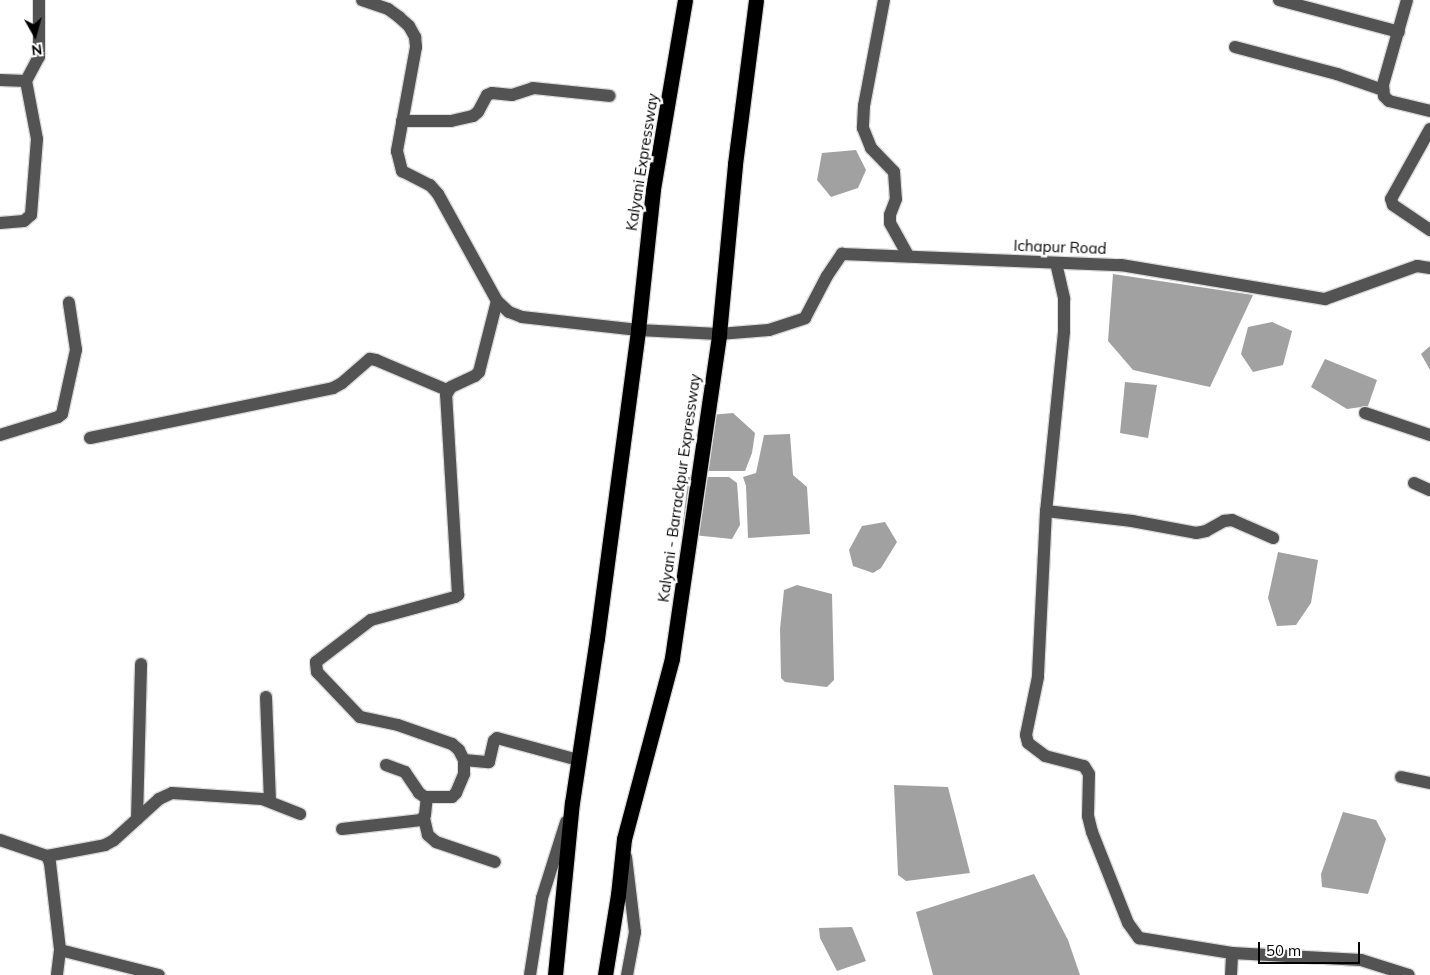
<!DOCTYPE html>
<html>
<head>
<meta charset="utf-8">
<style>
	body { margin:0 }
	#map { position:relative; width:1430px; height:975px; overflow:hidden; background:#fff; font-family:Mulish,sans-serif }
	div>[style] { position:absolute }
	.water>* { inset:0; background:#a1a1a1 }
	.roads { filter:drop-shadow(1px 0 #dbdbdb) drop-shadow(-1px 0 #dbdbdb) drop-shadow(0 1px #dbdbdb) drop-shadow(0 -1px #dbdbdb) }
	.minor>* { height:12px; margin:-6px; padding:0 6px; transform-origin:6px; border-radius:6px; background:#535353 }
	.highway>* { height:15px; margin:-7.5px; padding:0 7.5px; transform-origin:7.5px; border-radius:7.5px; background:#000 }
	span { translate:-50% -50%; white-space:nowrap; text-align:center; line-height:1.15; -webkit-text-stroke:5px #fff; paint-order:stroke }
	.street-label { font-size:15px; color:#000 }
	.north { position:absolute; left:10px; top:10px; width:50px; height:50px; -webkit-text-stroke:4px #fff; paint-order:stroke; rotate:173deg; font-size:14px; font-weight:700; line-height:20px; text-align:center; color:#000 }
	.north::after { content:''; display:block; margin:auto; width:18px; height:22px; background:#000; clip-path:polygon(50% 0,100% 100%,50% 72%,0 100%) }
	.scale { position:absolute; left:1258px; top:942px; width:102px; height:22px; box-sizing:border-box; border:2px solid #000; border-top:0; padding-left:6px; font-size:15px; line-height:18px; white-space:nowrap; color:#000; -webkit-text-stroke:4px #fff; paint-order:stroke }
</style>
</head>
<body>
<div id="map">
	<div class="water">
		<i style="clip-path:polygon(856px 150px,866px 170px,858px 188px,831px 197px,817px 180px,822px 153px)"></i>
		<i style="clip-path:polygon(1113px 274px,1253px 295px,1210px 387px,1133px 370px,1108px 341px)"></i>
		<i style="clip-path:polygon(1272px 322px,1292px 331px,1283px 365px,1253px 372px,1241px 354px,1248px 327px)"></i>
		<i style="clip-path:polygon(1430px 346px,1430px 370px,1421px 354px)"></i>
		<i style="clip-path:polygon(1325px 359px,1377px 380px,1368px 406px,1347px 409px,1311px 387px)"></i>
		<i style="clip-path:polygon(1125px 382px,1157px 385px,1148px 438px,1120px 433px)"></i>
		<i style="clip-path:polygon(733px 413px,755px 433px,752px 453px,745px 471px,707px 471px,697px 463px,710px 415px)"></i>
		<i style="clip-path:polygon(790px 434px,793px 475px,807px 487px,810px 534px,748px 538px,746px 486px,743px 477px,756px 473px,764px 435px)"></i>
		<i style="clip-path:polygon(688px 477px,729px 477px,737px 483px,740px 525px,732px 539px,693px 535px,682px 531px)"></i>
		<i style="clip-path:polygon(885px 522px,897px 542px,881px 568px,873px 573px,853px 566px,849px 550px,862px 526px)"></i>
		<i style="clip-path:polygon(1278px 552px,1318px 560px,1311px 603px,1296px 625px,1277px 626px,1268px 598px)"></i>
		<i style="clip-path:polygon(797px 585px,832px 594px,834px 680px,827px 687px,785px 682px,781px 678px,780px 629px,784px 590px)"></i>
		<i style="clip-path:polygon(894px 785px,948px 787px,970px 873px,906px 881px,898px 875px)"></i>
		<i style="clip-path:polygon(1343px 812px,1376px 820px,1386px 839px,1368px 894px,1322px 887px,1321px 874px)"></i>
		<i style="clip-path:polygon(1034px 874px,1068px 940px,1080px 975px,933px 975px,916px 912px)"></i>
		<i style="clip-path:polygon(852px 927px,866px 961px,837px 971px,820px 938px,819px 928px)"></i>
	</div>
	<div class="roads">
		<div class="minor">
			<i style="left:362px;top:0;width:28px;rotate:19deg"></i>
			<i style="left:388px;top:9px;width:14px;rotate:36deg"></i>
			<i style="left:399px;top:17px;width:13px;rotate:42deg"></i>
			<i style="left:409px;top:26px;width:13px;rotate:61deg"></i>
			<i style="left:415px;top:37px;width:10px;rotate:84deg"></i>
			<i style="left:416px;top:47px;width:106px;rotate:100.4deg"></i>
			<i style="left:397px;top:151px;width:21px;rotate:76deg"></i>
			<i style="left:402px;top:171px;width:31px;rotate:27deg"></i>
			<i style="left:430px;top:185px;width:12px;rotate:48deg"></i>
			<i style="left:438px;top:194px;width:122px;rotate:61.1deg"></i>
			<i style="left:497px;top:301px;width:16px;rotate:43deg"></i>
			<i style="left:509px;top:312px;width:14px;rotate:21deg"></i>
			<i style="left:522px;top:317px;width:117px;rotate:6.4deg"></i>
			<i style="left:638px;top:330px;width:81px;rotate:2.8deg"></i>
			<i style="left:719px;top:334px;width:50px;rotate:-4.6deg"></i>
			<i style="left:769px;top:330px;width:38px;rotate:-18deg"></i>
			<i style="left:805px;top:318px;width:47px;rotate:-62.4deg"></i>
			<i style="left:827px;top:276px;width:27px;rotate:-56deg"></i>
			<i style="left:842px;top:254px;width:279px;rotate:2.3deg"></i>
			<i style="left:1121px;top:265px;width:207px;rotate:9.5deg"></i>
			<i style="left:1325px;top:299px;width:98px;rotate:-19.7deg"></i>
			<i style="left:1417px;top:266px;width:13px;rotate:9deg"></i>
			<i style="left:884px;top:0;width:108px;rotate:100.7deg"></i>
			<i style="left:864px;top:106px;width:22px;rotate:93deg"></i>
			<i style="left:863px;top:128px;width:22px;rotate:68deg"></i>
			<i style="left:871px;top:148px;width:33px;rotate:46deg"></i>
			<i style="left:894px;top:172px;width:27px;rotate:86deg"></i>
			<i style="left:896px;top:199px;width:17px;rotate:111deg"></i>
			<i style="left:890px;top:215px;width:8px;rotate:90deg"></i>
			<i style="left:890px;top:223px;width:38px;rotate:61deg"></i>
			<i style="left:1279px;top:0;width:124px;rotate:14.9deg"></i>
			<i style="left:1407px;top:0;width:88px;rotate:105.8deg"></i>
			<i style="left:1383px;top:85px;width:11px;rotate:85deg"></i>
			<i style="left:1384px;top:96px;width:7px;rotate:45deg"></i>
			<i style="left:1389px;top:101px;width:42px;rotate:13.7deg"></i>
			<i style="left:1235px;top:47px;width:106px;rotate:14.8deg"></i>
			<i style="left:1337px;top:74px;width:49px;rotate:19.2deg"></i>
			<i style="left:0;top:80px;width:26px;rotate:2deg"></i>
			<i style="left:402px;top:121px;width:49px"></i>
			<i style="left:451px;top:121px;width:23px;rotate:-13deg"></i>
			<i style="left:473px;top:116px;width:6px;rotate:-39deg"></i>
			<i style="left:478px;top:112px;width:19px;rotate:-62deg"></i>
			<i style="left:487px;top:95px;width:5px;rotate:-22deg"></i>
			<i style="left:492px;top:93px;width:20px;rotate:6deg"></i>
			<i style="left:512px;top:95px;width:22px;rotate:-18deg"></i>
			<i style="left:533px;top:88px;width:77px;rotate:5.9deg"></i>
			<i style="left:1430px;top:129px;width:80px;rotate:119.1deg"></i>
			<i style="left:1391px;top:199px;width:6px;rotate:72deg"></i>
			<i style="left:1393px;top:205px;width:45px;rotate:34deg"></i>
			<i style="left:0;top:223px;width:24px;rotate:-5deg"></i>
			<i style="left:24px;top:221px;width:9px;rotate:-41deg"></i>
			<i style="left:31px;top:215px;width:76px;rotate:-85.5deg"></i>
			<i style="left:37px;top:139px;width:59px;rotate:-100.7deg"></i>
			<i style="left:26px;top:81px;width:27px;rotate:-62deg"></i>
			<i style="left:39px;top:57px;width:57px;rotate:-90deg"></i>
			<i style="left:1056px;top:263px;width:37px;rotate:77deg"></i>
			<i style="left:1064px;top:299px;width:33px;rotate:90deg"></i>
			<i style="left:1064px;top:332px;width:180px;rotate:95.7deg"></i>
			<i style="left:1046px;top:511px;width:166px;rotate:92.8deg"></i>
			<i style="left:1038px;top:677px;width:59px;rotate:101.7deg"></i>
			<i style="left:1026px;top:735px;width:8px;rotate:76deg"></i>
			<i style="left:1028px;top:743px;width:21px;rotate:37deg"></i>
			<i style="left:1045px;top:756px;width:40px;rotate:14.4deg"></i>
			<i style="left:1084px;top:766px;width:9px;rotate:58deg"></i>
			<i style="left:1089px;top:774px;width:42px;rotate:91.4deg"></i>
			<i style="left:1088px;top:816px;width:16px;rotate:76deg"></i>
			<i style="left:1092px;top:832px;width:98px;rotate:68.4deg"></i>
			<i style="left:1128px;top:923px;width:19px;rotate:54deg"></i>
			<i style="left:1139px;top:938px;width:94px;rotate:9.2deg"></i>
			<i style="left:1232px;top:953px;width:129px;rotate:3.1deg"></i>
			<i style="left:1361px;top:960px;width:50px;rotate:17.4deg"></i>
			<i style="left:1365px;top:413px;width:69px;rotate:18.7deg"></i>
			<i style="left:0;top:435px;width:61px;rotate:-17.2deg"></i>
			<i style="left:58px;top:417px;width:5px;rotate:-37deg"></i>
			<i style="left:62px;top:414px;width:66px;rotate:-77.7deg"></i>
			<i style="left:76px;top:350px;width:48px;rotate:-98.5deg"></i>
			<i style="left:90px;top:438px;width:248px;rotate:-11.6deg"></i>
			<i style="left:333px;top:388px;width:10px;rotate:-29deg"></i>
			<i style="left:342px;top:383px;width:37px;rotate:-41deg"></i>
			<i style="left:370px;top:359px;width:6px;rotate:9deg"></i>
			<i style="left:376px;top:360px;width:77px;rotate:22.9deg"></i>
			<i style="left:1414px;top:483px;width:17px;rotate:24deg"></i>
			<i style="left:1046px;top:511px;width:87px;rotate:6.6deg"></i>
			<i style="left:1132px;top:521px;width:65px;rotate:10.6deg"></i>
			<i style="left:1196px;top:533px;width:10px;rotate:-11deg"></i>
			<i style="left:1206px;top:531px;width:21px;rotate:-29deg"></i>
			<i style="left:1224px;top:521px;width:8px;rotate:-7deg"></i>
			<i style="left:1232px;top:520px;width:45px;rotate:23.7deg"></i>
			<i style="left:266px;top:697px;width:104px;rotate:87.8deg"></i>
			<i style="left:464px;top:760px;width:25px;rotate:5deg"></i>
			<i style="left:489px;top:762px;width:22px;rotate:-77deg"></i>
			<i style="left:494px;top:741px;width:4px;rotate:-45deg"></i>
			<i style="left:497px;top:738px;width:84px;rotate:15.2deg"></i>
			<i style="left:386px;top:765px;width:20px;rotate:20deg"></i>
			<i style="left:405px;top:772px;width:25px;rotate:56deg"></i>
			<i style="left:419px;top:793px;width:7px;rotate:34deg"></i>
			<i style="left:425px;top:797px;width:27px"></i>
			<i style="left:452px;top:797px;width:6px;rotate:-45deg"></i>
			<i style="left:456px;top:793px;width:21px;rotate:-67deg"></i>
			<i style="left:464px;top:774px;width:14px;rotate:-90deg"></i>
			<i style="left:464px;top:760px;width:11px;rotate:-117deg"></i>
			<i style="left:459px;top:750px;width:9px;rotate:-139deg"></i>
			<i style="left:452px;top:744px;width:57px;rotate:-160.6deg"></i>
			<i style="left:398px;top:725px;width:39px;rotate:-168deg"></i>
			<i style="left:360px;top:717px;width:62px;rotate:-133.7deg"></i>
			<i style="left:317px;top:672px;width:10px;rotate:-96deg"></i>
			<i style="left:316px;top:662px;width:69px;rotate:-37.4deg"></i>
			<i style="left:371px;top:620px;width:87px;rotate:-15.3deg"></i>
			<i style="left:455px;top:597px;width:4px;rotate:-34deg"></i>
			<i style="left:458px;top:595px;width:200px;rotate:-93.4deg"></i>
			<i style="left:446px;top:395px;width:9px;rotate:-58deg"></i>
			<i style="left:451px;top:387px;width:26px;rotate:-25deg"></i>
			<i style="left:475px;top:376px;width:6px;rotate:-45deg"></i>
			<i style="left:479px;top:372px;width:73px;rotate:-75.8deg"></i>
			<i style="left:1401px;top:777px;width:30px;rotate:12deg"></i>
			<i style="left:424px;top:818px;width:17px;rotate:77deg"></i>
			<i style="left:428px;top:835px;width:11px;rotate:41deg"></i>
			<i style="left:436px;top:842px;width:62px;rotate:18.7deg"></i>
			<i style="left:137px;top:819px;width:155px;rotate:-88.5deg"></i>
			<i style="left:342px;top:829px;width:80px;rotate:-6.5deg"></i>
			<i style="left:421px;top:820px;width:6px;rotate:-51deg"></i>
			<i style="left:425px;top:815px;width:18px;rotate:-84deg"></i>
			<i style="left:0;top:840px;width:50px;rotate:18.8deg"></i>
			<i style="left:47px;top:856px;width:8px;rotate:67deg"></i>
			<i style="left:50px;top:863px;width:88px;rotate:83.4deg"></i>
			<i style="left:60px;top:950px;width:25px;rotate:97deg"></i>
			<i style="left:47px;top:856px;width:59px;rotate:-10.7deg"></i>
			<i style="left:105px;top:845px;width:10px;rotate:-29deg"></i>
			<i style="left:114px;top:840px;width:61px;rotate:-42.3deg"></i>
			<i style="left:159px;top:799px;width:14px;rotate:-25deg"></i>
			<i style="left:172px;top:793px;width:90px;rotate:3.8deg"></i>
			<i style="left:262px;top:799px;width:41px;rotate:21.5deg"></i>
			<i style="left:626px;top:857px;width:76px;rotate:83.2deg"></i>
			<i style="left:635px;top:932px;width:44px;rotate:100.5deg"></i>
			<i style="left:60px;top:950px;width:102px;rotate:14.2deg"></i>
			<i style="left:530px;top:975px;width:78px;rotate:-81.1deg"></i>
			<i style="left:542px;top:898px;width:80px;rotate:-72.5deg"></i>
			<i style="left:1231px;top:975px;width:22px;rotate:-87deg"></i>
		</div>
		<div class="highway">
			<i style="left:555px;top:975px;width:173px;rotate:-84.4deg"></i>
			<i style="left:572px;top:803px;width:167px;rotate:-81.4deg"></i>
			<i style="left:597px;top:638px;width:311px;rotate:-82.4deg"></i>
			<i style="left:638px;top:330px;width:142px;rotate:-83.9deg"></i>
			<i style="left:653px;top:189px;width:192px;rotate:-80.4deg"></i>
			<i style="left:605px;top:975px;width:81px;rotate:-80.8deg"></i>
			<i style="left:618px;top:895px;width:56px;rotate:-83.9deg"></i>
			<i style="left:624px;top:839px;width:187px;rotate:-75.1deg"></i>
			<i style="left:672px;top:658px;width:327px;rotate:-81.7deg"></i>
			<i style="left:719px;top:334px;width:171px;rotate:-84.6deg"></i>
			<i style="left:735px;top:164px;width:165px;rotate:-82.7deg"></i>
		</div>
	</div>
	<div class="street-label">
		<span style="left:642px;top:162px;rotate:-81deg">Kalyani Expressway</span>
		<span style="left:1060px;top:247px;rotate:2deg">Ichapur Road</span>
		<span style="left:679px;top:488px;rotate:-82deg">Kalyani - Barrackpur Expressway</span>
	</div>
	<div class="north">N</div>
	<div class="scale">50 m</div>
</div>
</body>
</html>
